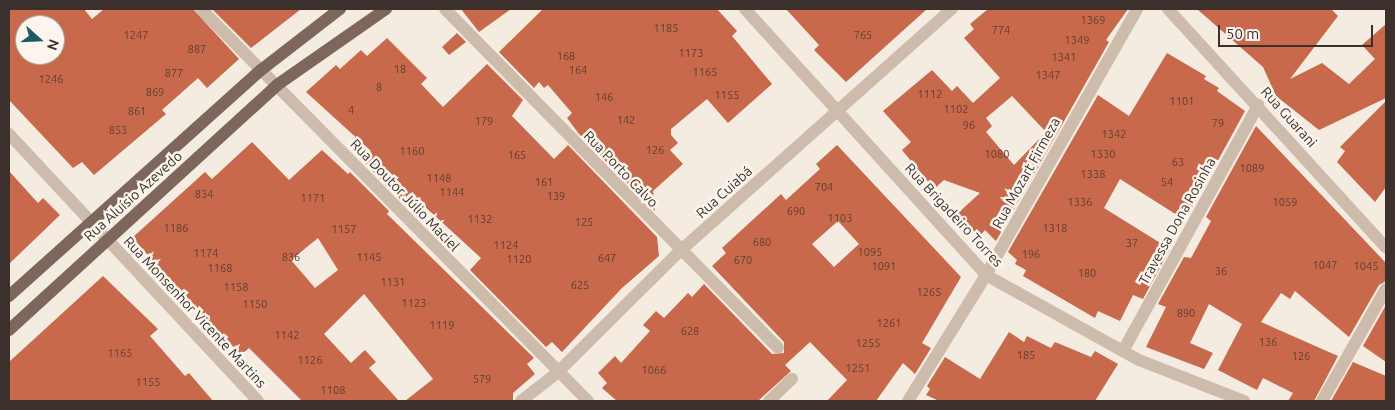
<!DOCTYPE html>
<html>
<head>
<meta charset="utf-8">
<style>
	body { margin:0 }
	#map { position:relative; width:1395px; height:410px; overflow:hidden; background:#f4ebe1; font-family:Ubuntu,sans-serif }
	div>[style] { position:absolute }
	.building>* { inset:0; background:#c8694b }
	.minor>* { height:12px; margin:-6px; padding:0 6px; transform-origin:6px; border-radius:6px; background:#cdbbac }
	.major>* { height:12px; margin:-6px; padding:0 6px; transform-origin:6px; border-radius:6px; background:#7d675c }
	span { translate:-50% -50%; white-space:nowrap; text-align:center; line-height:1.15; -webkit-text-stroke:5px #fbf5ee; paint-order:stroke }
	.number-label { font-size:11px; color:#5e3e33 }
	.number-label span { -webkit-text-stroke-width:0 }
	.street-label { font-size:14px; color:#3b302b }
	.frame { position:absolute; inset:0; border:10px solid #3b302b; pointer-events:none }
	.north { position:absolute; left:15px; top:15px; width:50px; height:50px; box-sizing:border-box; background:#fbf5ee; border:1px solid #aea6a0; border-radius:50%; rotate:110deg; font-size:14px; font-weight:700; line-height:20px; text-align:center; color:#3b302b }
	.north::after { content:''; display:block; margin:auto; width:18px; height:22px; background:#1f5a5e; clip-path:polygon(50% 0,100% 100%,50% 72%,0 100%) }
	.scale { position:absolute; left:1218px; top:25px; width:155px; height:22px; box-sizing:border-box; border:2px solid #3b302b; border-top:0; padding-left:6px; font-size:15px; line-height:18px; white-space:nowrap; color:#3b302b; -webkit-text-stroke:4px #fbf5ee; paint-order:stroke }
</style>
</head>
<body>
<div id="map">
	<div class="building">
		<i style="clip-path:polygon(evenodd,9px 9px,84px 9px,92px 19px,104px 9px,193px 9px,239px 59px,207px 88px,198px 78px,162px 110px,166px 114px,94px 175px,82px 162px,73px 168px,9px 100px,9px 9px,25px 25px,55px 25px,55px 55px,25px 55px,25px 25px)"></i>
		<i style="clip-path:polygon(212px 9px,301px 9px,251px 48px)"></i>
		<i style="clip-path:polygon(461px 9px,511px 9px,479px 32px)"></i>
		<i style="clip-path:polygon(543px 9px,717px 9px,737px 31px,732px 36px,772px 84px,728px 123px,707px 99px,671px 129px,671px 135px,678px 143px,670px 150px,683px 164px,653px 191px,655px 211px,579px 134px,567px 118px,572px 113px,548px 85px,544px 88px,539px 82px,534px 88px,499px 52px)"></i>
		<i style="clip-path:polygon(786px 9px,927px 9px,846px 82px,814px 50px,819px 45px)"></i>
		<i style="clip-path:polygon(evenodd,988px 9px,1128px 9px,1106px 40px,1109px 42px,996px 241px,985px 230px,979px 237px,957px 214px,980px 193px,944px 180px,934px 189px,902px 150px,911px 142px,883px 111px,932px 70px,952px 91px,957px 86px,973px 103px,1000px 78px,964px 38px,974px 29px,970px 24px,988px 9px,1012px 96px,1046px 132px,1014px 165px,986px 132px,992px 126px,986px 118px,1012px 96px)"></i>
		<i style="clip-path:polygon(1197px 9px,1331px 9px,1338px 16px,1290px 79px,1322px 63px,1349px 84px,1375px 59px,1362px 45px,1386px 24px,1386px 98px,1319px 130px,1276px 96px,1263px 67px)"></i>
		<i style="clip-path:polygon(457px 33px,466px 42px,449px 55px,442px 47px)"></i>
		<i style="clip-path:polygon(387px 38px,427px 78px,421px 84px,443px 107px,487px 64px,523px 100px,512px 116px,554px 159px,568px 145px,657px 237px,659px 256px,622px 288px,562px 352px,552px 342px,546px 347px,470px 270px,481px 258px,410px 193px,402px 201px,362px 160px,371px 151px,306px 92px,336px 65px,340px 69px,361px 50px,367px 56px)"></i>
		<i style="clip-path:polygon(1167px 53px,1206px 76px,1204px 79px,1219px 88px,1217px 91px,1245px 111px,1192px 208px,1184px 203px,1177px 215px,1120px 179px,1104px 208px,1170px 249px,1143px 299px,1133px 295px,1120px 321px,1098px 311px,1095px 318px,1023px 276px,1026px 270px,1015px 264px,1017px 260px,1008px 252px,1098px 95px,1129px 116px)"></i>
		<i style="clip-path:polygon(1386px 101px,1386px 187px,1375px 202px,1337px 162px,1345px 151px,1340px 147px)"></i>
		<i style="clip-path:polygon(1256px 126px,1386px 263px,1386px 281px,1379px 285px,1349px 337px,1295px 291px,1290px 299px,1281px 293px,1261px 322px,1338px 356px,1314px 401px,1288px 401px,1293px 393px,1263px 378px,1257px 390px,1218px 370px,1242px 324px,1209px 304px,1190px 343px,1213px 353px,1204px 369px,1146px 347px,1166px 307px,1158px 304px,1184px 257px,1191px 258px,1211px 221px,1206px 217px)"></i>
		<i style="clip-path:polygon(evenodd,252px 142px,289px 180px,322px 150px,348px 174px,350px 172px,389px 211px,387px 214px,534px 358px,527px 364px,535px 374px,513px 393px,513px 401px,405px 401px,433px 379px,364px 294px,324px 334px,351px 363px,365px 350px,376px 362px,369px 368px,399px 401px,302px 401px,249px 348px,241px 355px,132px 238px,205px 172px,212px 179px,252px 142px,318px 238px,338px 270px,315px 288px,291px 260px,318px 238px)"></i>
		<i style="clip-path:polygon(evenodd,837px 145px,961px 277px,922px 343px,931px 348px,915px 374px,903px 363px,876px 401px,827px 401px,847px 380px,810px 342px,785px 365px,791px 371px,758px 401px,617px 401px,602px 388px,607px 383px,598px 373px,615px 356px,621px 363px,650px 331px,643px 325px,656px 311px,664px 318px,688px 293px,692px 297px,704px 284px,772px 354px,784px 353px,784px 342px,712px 266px,726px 253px,722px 248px,781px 194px,786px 200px,820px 169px,816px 164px,837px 145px,838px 221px,859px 244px,834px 267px,812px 244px,838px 221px)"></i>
		<i style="clip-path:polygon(9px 171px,38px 203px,43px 198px,60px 215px,9px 264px)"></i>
		<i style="clip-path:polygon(103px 276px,158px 329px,150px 336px,185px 376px,189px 373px,213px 401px,9px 401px,9px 362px)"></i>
		<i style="clip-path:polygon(1386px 305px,1386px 362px,1363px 346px)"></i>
		<i style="clip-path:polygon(1009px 332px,1024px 342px,1027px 336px,1051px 348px,1055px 342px,1091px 357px,1095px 351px,1118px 364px,1095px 401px,939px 401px,926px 395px,930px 389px,927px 386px,945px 357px,980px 379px)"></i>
		<i style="clip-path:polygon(1353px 362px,1386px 376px,1386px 401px,1331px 401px)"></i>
	</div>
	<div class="minor">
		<i style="left:201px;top:9px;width:551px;rotate:45.37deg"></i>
		<i style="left:445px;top:9px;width:475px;rotate:45.5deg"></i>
		<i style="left:745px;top:9px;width:359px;rotate:47.8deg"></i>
		<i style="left:986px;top:275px;width:175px;rotate:29.1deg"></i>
		<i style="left:1139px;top:360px;width:113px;rotate:21.3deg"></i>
		<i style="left:1168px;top:9px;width:323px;rotate:47.6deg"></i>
		<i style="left:9px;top:134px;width:365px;rotate:47deg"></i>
		<i style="left:1123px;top:351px;width:281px;rotate:-61.2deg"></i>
		<i style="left:521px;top:401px;width:46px;rotate:-37.9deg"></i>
		<i style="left:557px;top:373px;width:173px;rotate:-44.8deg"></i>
		<i style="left:680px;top:251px;width:364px;rotate:-41.7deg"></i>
		<i style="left:769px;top:401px;width:32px;rotate:-44deg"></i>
		<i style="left:908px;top:401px;width:148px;rotate:-58.2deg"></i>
		<i style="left:986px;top:275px;width:306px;rotate:-60.4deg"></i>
		<i style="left:1322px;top:401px;width:129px;rotate:-60.3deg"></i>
	</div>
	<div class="major">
		<i style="left:9px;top:296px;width:338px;rotate:-41.9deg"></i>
		<i style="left:261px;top:70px;width:100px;rotate:-37.7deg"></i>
		<i style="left:9px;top:330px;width:363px;rotate:-42.4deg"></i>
		<i style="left:277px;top:85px;width:133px;rotate:-34.9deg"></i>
	</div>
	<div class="number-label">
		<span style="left:1093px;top:20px">1369</span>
		<span style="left:666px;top:28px">1185</span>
		<span style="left:1001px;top:30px">774</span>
		<span style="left:136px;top:35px">1247</span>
		<span style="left:863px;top:35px">765</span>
		<span style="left:1077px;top:40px">1349</span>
		<span style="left:197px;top:49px">887</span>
		<span style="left:691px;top:53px">1173</span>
		<span style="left:566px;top:56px">168</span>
		<span style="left:1064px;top:57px">1341</span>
		<span style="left:400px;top:69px">18</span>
		<span style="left:578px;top:70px">164</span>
		<span style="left:705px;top:72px">1165</span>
		<span style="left:174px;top:73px">877</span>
		<span style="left:1048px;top:75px">1347</span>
		<span style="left:51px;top:79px">1246</span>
		<span style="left:379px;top:87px">8</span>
		<span style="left:155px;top:92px">869</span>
		<span style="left:930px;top:94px">1112</span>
		<span style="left:727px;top:95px">1155</span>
		<span style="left:604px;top:97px">146</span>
		<span style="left:1182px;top:101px">1101</span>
		<span style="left:956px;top:109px">1102</span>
		<span style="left:351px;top:110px">4</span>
		<span style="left:137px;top:111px">861</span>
		<span style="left:626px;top:120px">142</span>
		<span style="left:484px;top:121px">179</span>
		<span style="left:1218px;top:123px">79</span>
		<span style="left:969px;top:125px">96</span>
		<span style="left:118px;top:130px">853</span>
		<span style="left:1114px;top:134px">1342</span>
		<span style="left:655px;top:150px">126</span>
		<span style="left:412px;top:151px">1160</span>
		<span style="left:997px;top:154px">1080</span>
		<span style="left:1103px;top:154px">1330</span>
		<span style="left:517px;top:155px">165</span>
		<span style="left:1178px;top:162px">63</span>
		<span style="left:1252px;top:168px">1089</span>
		<span style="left:1093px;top:174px">1338</span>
		<span style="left:439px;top:178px">1148</span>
		<span style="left:544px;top:182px">161</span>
		<span style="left:1167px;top:182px">54</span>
		<span style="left:824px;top:187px">704</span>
		<span style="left:452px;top:192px">1144</span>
		<span style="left:204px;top:194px">834</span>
		<span style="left:556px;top:196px">139</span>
		<span style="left:313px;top:198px">1171</span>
		<span style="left:1080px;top:202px">1336</span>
		<span style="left:1285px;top:202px">1059</span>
		<span style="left:796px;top:211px">690</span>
		<span style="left:840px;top:218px">1103</span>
		<span style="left:480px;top:219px">1132</span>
		<span style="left:584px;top:222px">125</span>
		<span style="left:176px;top:228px">1186</span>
		<span style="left:1055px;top:228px">1318</span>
		<span style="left:344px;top:229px">1157</span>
		<span style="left:762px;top:242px">680</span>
		<span style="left:1132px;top:243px">37</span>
		<span style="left:506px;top:245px">1124</span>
		<span style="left:870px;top:252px">1095</span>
		<span style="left:206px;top:253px">1174</span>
		<span style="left:1031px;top:254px">196</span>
		<span style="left:291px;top:257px">836</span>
		<span style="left:369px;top:257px">1145</span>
		<span style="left:607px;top:258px">647</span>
		<span style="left:519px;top:259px">1120</span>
		<span style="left:743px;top:260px">670</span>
		<span style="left:1325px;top:265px">1047</span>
		<span style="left:884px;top:266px">1091</span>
		<span style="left:1366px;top:266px">1045</span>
		<span style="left:220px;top:268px">1168</span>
		<span style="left:1221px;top:271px">36</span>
		<span style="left:1087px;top:273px">180</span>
		<span style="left:393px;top:282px">1131</span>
		<span style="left:580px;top:285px">625</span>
		<span style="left:236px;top:287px">1158</span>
		<span style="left:929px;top:292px">1265</span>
		<span style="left:414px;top:303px">1123</span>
		<span style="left:255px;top:304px">1150</span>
		<span style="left:1186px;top:313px">890</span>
		<span style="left:889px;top:323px">1261</span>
		<span style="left:442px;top:325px">1119</span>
		<span style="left:690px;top:331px">628</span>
		<span style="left:287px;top:335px">1142</span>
		<span style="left:1268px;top:342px">136</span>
		<span style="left:868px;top:343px">1255</span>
		<span style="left:120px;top:353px">1165</span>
		<span style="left:1026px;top:355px">185</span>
		<span style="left:1301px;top:356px">126</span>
		<span style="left:310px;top:360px">1126</span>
		<span style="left:858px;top:368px">1251</span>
		<span style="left:654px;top:370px">1066</span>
		<span style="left:482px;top:379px">579</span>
		<span style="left:148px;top:382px">1155</span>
		<span style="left:333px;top:390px">1108</span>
	</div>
	<div class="street-label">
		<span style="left:1289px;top:117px;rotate:48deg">Rua Guarani</span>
		<span style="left:621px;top:169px;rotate:46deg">Rua Porto Calvo</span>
		<span style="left:1026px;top:173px;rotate:-61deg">Rua Mozart Firmeza</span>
		<span style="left:724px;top:192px;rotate:-42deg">Rua Cuiabá</span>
		<span style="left:405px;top:195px;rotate:46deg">Rua Doutor Júlio Maciel</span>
		<span style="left:133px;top:196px;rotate:-42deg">Rua Aluísio Azevedo</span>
		<span style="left:954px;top:215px;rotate:47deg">Rua Brigadeiro Torres</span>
		<span style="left:1177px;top:221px;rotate:-61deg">Travessa Dona Rosinha</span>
		<span style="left:195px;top:312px;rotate:47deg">Rua Monsenhor Vicente Martins</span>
	</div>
	<div class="frame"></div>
	<div class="north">N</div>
	<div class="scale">50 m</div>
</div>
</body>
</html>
